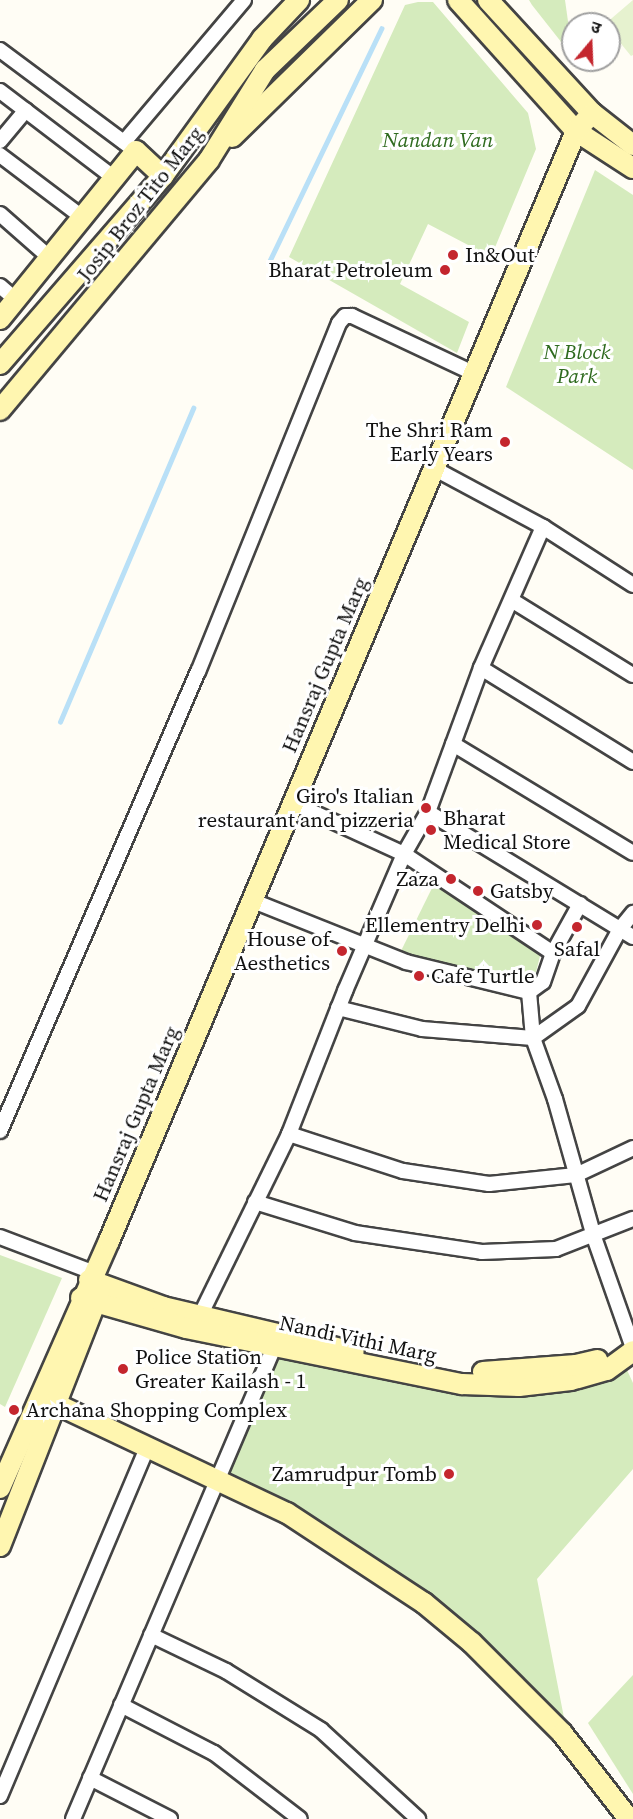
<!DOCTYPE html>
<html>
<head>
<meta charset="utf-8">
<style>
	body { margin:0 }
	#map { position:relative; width:633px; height:1819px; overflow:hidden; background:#fffdf5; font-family:"Source Serif 4","Noto Sans Devanagari",serif }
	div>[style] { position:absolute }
	.green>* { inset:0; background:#d5ebbd }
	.pitch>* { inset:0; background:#e6f2cf }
	.stream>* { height:4.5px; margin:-2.25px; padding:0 2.25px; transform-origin:2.25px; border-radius:2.25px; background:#b9e0f7 }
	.roads { filter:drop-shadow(2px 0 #444) drop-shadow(-2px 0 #444) drop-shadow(0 2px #444) drop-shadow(0 -2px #444) }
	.street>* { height:14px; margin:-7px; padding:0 7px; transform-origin:7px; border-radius:7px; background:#fff }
	.secondary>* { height:20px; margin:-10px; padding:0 10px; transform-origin:10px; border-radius:10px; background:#fff6b0 }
	.dots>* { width:16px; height:16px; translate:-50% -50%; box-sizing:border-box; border:3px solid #fff; border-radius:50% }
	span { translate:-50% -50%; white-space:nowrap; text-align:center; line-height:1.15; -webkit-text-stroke:6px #fff; paint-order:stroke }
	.park-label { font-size:21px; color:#2f6b1f; font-style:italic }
	.street-label { font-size:21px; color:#111 }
	.poi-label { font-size:21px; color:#111 }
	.left { translate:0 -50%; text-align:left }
	.right { translate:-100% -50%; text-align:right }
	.north { position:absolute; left:561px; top:12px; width:60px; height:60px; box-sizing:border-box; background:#fff; border:2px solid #a0a0a0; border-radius:50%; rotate:19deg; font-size:16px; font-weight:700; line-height:24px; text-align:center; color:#111 }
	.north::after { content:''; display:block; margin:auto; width:21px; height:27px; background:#c4262e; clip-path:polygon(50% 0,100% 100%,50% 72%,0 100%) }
</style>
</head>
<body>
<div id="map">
	<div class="green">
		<i style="clip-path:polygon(529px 0,565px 0,573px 57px,532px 5px)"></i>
		<i style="clip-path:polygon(418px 2px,433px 2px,528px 113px,536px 149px,491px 257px,428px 224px,400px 284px,469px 322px,457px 353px,289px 257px,405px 5px)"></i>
		<i style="clip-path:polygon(595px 170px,633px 195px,633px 470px,506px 387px)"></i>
		<i style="clip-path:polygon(434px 884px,541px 952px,536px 972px,525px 981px,397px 959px)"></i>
		<i style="clip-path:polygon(0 1255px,62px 1278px,5px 1407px,0 1404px)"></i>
		<i style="clip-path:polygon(276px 1350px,570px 1388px,627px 1370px,633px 1383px,633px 1469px,537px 1579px,566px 1728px,426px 1594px,226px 1475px)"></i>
		<i style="clip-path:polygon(633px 1675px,633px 1794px,588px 1723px)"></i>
	</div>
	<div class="pitch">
		<i style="clip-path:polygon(633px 0,633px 55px,631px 56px,605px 24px)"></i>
	</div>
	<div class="stream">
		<i style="left:269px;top:262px;width:259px;rotate:-64.3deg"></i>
		<i style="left:60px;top:722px;width:341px;rotate:-67deg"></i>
	</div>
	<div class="roads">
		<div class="street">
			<i style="left:0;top:50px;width:161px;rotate:36.7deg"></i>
			<i style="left:0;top:91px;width:143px;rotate:37.3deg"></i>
			<i style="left:0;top:141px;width:40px;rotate:-50deg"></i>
			<i style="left:124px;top:142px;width:186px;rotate:-49.8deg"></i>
			<i style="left:0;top:155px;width:103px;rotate:37.1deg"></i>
			<i style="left:0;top:214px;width:67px;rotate:41.3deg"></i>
			<i style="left:0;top:286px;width:21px;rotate:41deg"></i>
			<i style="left:435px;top:469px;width:123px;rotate:28.2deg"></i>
			<i style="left:543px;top:527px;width:107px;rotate:32.8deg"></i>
			<i style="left:513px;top:601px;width:141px;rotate:31.7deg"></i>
			<i style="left:481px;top:668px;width:179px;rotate:31.7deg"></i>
			<i style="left:453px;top:744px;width:210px;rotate:31.2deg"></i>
			<i style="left:293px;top:803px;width:122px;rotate:24.7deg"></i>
			<i style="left:404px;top:854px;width:179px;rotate:33.6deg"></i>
			<i style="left:428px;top:812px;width:240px;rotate:31.4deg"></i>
			<i style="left:251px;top:900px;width:167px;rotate:21.8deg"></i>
			<i style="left:406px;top:962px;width:127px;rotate:13.7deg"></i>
			<i style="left:529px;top:992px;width:17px;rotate:-36deg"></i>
			<i style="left:543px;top:982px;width:31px;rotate:-71deg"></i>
			<i style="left:553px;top:953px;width:56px;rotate:-61.1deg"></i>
			<i style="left:529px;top:992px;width:46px;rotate:85deg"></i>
			<i style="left:533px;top:1038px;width:65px;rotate:70.2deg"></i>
			<i style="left:555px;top:1099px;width:143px;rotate:74.2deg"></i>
			<i style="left:594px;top:1237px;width:118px;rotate:70.6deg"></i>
			<i style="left:338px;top:1008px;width:87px;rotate:14deg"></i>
			<i style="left:422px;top:1029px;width:111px;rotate:4.6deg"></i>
			<i style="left:533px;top:1038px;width:55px;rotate:-35.4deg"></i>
			<i style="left:578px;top:1006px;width:88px;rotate:-61.4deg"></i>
			<i style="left:620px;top:929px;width:21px;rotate:-51deg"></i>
			<i style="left:0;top:1131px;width:500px;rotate:-66.7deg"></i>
			<i style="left:198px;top:672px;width:376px;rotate:-68deg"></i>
			<i style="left:339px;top:323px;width:9px;rotate:-49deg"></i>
			<i style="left:345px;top:316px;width:7px"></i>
			<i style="left:352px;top:316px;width:136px;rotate:25.2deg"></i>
			<i style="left:289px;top:1134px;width:120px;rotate:18deg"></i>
			<i style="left:403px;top:1171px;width:87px;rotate:8.6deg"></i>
			<i style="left:489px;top:1184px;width:87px;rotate:-5.9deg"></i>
			<i style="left:576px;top:1175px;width:63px;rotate:-25.3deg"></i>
			<i style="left:255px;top:1202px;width:105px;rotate:17.2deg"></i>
			<i style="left:355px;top:1233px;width:128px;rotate:8.5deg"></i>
			<i style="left:482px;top:1252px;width:74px;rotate:-2.3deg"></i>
			<i style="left:556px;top:1249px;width:83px;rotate:-21.3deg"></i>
			<i style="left:0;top:1237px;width:98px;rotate:20.8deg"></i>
			<i style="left:200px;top:1316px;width:203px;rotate:-63.9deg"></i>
			<i style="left:289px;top:1134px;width:154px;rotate:-68.6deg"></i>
			<i style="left:345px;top:991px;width:149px;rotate:-66.7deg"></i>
			<i style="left:404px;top:854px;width:48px;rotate:-60.3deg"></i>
			<i style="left:428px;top:812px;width:153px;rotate:-69.8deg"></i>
			<i style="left:481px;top:668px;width:154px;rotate:-66.3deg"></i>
			<i style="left:151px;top:1635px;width:83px;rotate:25.6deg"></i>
			<i style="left:226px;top:1671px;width:112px;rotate:31.8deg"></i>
			<i style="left:321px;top:1730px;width:132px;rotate:42.5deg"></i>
			<i style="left:121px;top:1705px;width:105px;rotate:27.3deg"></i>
			<i style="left:214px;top:1753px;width:108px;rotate:37.5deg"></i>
			<i style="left:90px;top:1778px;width:90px;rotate:27.1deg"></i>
			<i style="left:0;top:1796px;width:381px;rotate:-67.1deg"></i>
			<i style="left:73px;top:1819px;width:523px;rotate:-66.92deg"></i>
		</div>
		<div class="secondary">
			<i style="left:458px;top:0;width:176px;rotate:48deg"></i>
			<i style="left:576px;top:131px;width:68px;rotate:33deg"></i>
			<i style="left:488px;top:0;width:154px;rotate:47.4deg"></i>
			<i style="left:592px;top:113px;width:52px;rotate:38deg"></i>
			<i style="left:232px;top:137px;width:196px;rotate:-44.4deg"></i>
			<i style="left:0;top:319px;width:216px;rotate:-51deg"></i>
			<i style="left:136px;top:151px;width:37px;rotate:43deg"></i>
			<i style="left:0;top:364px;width:249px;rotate:-49.1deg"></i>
			<i style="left:163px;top:176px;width:169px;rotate:-54.1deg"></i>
			<i style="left:262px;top:39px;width:54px;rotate:-46.5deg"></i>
			<i style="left:0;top:410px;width:326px;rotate:-50.1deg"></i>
			<i style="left:209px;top:160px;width:106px;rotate:-58.1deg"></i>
			<i style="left:265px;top:70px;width:101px;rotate:-43.8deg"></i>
			<i style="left:89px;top:1280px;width:79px;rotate:20deg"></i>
			<i style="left:163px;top:1307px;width:196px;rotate:13.3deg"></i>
			<i style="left:81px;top:1298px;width:109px;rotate:15.9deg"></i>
			<i style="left:186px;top:1328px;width:282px;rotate:11.5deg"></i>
			<i style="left:462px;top:1384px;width:57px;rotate:2deg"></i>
			<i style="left:519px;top:1386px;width:52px;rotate:-6.6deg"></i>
			<i style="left:571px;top:1380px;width:37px;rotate:-16deg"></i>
			<i style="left:607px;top:1370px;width:32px;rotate:-36deg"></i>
			<i style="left:483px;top:1372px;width:93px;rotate:-4.3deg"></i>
			<i style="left:576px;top:1365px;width:22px;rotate:-13deg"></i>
			<i style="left:56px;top:1404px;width:255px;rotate:25.3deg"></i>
			<i style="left:287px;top:1513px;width:164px;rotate:33.3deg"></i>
			<i style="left:424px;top:1603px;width:62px;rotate:39.8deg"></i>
			<i style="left:472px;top:1643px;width:127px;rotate:45deg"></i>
			<i style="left:562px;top:1733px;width:109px;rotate:52.1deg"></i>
			<i style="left:0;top:1488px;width:270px;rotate:-66.2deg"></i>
			<i style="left:109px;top:1241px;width:1204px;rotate:-67.18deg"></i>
			<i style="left:576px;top:131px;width:24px;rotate:-48deg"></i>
			<i style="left:0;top:1546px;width:274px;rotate:-68.6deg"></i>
		</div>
	</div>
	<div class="dots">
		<i style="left:453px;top:255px;background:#c4262e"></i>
		<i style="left:445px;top:270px;background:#c4262e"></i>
		<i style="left:505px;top:442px;background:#c4262e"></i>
		<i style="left:426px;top:808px;background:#c4262e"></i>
		<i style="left:431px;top:830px;background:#c4262e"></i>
		<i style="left:451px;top:879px;background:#c4262e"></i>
		<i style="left:478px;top:891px;background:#c4262e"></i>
		<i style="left:537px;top:925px;background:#c4262e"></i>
		<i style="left:577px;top:927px;background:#c4262e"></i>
		<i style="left:342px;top:951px;background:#c4262e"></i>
		<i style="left:419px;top:976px;background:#c4262e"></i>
		<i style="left:123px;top:1369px;background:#c4262e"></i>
		<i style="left:14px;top:1410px;background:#c4262e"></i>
		<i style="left:449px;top:1474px;background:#c4262e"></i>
	</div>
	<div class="park-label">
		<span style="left:438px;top:140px">Nandan Van</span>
		<span style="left:577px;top:364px">N Block<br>Park</span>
	</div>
	<div class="street-label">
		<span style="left:140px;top:204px;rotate:-52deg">Josip Broz Tito Marg</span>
		<span style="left:325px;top:665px;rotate:-67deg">Hansraj Gupta Marg</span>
		<span style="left:136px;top:1114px;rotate:-67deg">Hansraj Gupta Marg</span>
		<span style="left:358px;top:1339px;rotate:12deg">Nandi Vithi Marg</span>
	</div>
	<div class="poi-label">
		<span class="left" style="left:465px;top:255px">In&amp;Out</span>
		<span class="right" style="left:433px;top:270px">Bharat Petroleum</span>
		<span class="right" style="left:493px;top:442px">The Shri Ram<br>Early Years</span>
		<span class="right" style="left:414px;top:808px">Giro's Italian<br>restaurant and pizzeria</span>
		<span class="left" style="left:443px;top:830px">Bharat<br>Medical Store</span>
		<span class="right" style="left:439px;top:879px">Zaza</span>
		<span class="left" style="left:490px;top:891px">Gatsby</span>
		<span class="right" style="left:525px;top:925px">Ellementry Delhi</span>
		<span class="right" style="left:330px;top:951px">House of<br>Aesthetics</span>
		<span style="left:577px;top:949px">Safal</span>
		<span class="left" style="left:431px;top:976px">Cafe Turtle</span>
		<span class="left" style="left:135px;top:1369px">Police Station<br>Greater Kailash - 1</span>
		<span class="left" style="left:26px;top:1410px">Archana Shopping Complex</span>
		<span class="right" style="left:437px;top:1474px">Zamrudpur Tomb</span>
	</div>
	<div class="north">उ</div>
</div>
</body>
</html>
